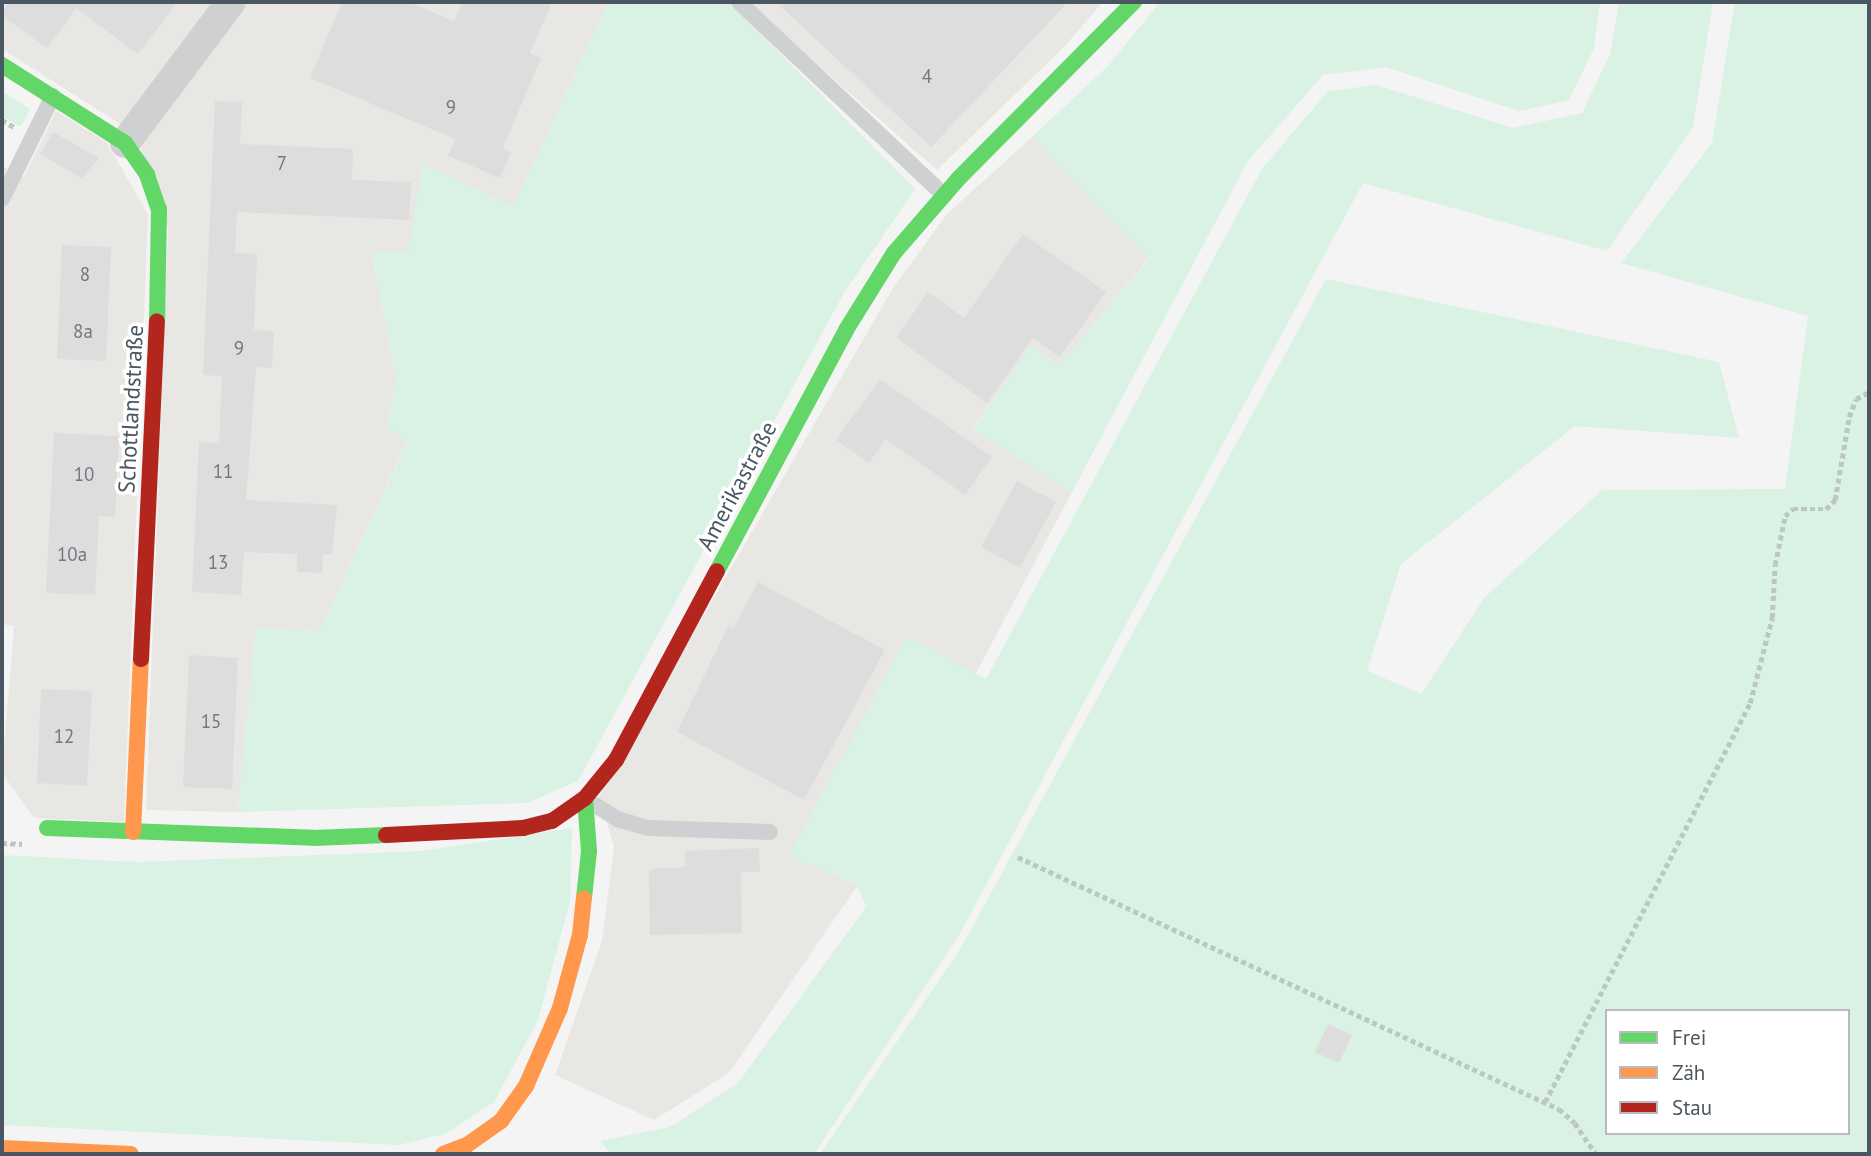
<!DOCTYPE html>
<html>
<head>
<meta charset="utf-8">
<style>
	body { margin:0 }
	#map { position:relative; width:1871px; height:1156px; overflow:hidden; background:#f4f4f4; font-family:"PT Sans",sans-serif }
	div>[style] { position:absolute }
	.commercial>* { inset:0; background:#e8e7e3 }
	.green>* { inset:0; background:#d9f2e3 }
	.building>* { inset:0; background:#ddddde }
	.path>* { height:4.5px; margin-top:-2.25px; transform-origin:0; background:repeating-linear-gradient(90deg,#bcc7c4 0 5px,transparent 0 8.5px) }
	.lane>* { height:16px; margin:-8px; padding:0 8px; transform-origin:8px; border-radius:8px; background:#ced0d2 }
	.street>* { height:30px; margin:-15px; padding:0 15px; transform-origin:15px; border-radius:15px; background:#ced0d2 }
	.fast>* { height:16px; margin:-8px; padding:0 8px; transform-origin:8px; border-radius:8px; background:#63d668 }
	.slow>* { height:16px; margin:-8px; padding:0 8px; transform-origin:8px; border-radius:8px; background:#ff974d }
	.jam>* { height:16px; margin:-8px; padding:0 8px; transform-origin:8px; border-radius:8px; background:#b3261e }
	span { translate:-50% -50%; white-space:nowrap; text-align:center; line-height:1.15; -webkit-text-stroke:7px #fff; paint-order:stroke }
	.number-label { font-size:19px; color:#707881 }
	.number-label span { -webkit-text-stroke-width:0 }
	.street-label { font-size:23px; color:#4a5661 }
	.frame { position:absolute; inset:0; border:4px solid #4a5661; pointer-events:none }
	.legend { position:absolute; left:1605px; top:1009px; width:245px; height:126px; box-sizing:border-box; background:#fff; border:2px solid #b7bbc0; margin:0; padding:9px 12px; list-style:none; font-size:21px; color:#4a5661 }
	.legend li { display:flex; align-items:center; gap:14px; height:35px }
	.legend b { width:35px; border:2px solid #b7bbc0 }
</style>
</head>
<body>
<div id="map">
	<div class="commercial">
		<i style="clip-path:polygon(2px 2px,220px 2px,125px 127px,2px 49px)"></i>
		<i style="clip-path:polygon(238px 2px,608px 2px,514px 206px,408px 251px,372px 253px,396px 380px,387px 428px,408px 439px,320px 631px,256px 629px,238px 812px,146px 810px,168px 229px,138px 140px)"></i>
		<i style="clip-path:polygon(746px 2px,1103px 2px,1064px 47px,937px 170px)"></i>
		<i style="clip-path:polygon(56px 111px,106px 142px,148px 214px,124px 822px,34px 818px,2px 773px,14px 626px,2px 624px,2px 166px,24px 177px)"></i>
		<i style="clip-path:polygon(1032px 137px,1149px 258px,1059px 366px,1031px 347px,972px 429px,1072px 492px,975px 675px,907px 637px,790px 855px,857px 886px,729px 1073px,654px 1120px,555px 1075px,602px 941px,614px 847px,599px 796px,893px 288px,947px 214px)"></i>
	</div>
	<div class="green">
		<i style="clip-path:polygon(608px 2px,729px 2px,915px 189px,844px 293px,578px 781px,527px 803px,238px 812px,256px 628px,320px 631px,408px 440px,387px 429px,396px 380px,372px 252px,408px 251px,423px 164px,514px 206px)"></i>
		<i style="clip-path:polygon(1160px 2px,1600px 2px,1594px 48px,1569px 100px,1519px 111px,1386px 67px,1323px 75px,1248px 161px,1072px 492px,972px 430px,1031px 346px,1059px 366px,1149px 259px,1032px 137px,1108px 66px)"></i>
		<i style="clip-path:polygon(1619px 2px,1713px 2px,1693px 127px,1607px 251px,1363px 183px,958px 937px,814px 1154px,611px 1154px,600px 1141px,670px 1127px,738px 1083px,866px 907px,857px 886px,789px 855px,907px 636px,986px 679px,1262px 169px,1328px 91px,1377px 85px,1513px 128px,1582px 113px,1610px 54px)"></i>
		<i style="clip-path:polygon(evenodd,1735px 2px,1869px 2px,1869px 1154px,820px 1154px,961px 948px,1326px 279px,1719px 362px,1739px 438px,1575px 426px,1401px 564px,1367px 671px,1421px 694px,1485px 597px,1602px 490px,1785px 489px,1808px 316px,1621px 263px,1712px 143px,1735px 2px,1607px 1011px,1848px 1011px,1848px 1133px,1607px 1133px,1607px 1011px)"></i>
		<i style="clip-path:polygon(2px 91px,30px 109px,21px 127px,2px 116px)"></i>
		<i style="clip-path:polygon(572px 828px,570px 901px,538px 1020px,494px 1102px,445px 1134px,398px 1145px,2px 1125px,2px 855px,137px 862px,422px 851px)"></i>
	</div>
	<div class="building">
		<i style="clip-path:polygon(8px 2px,177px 2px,138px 54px,76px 8px,47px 48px,2px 16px)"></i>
		<i style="clip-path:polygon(342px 2px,409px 2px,454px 21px,462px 2px,552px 2px,530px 53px,541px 58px,503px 148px,511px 152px,500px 178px,448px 156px,455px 139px,310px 78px)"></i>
		<i style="clip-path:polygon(776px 2px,1068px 2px,931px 147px)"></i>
		<i style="clip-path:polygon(215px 101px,242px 102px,240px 144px,353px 149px,352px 180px,411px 182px,409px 220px,237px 212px,235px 253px,257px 254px,254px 330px,274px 331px,272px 368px,256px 367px,246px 500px,337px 505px,332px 555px,323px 554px,322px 573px,297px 572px,297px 554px,244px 552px,241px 595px,192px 592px,199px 442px,219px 443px,222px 376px,203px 375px)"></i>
		<i style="clip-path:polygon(53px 132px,99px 158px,82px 178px,40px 154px)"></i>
		<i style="clip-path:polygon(1023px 234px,1106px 292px,1060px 357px,1033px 338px,987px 403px,896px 338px,928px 292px,964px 318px)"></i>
		<i style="clip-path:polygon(62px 245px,111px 247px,106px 361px,57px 359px)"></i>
		<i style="clip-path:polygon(880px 379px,992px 457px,965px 495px,886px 439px,869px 463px,836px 440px)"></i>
		<i style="clip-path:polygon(54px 433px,119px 436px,115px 517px,99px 516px,95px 595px,46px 593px)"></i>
		<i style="clip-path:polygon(1017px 481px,1056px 502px,1020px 568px,981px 547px)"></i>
		<i style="clip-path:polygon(758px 582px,885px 650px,804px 800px,677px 732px,728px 626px,733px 629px)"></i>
		<i style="clip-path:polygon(189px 655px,238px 658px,232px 789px,183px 787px)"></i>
		<i style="clip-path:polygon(41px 689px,92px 691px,87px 786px,37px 783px)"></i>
		<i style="clip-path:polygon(759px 848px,760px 872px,741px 872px,742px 933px,650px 935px,649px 869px,685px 867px,685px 851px)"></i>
		<i style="clip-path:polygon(1328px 1024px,1352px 1035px,1339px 1063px,1315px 1052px)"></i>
	</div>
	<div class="path">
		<i style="left:2px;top:120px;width:16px;rotate:30deg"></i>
		<i style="left:2px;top:843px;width:20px;rotate:3deg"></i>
		<i style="left:1018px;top:857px;width:597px;rotate:24.98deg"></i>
		<i style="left:1559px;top:1109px;width:21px;rotate:41deg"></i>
		<i style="left:1575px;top:1123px;width:37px;rotate:56deg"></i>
		<i style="left:1545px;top:1102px;width:449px;rotate:-62.8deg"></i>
		<i style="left:1750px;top:703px;width:88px;rotate:-75.5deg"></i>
		<i style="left:1772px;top:618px;width:53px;rotate:-86.8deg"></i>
		<i style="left:1775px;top:565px;width:50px;rotate:-78.5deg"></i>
		<i style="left:1785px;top:516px;width:11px;rotate:-41deg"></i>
		<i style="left:1793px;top:509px;width:33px"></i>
		<i style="left:1826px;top:509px;width:13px;rotate:-45deg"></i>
		<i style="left:1835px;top:500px;width:84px;rotate:-80.4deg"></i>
		<i style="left:1849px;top:417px;width:19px;rotate:-69deg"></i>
		<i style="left:1856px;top:399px;width:15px;rotate:-28deg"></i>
	</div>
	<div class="lane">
		<i style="left:739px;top:2px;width:282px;rotate:43.3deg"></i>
		<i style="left:2px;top:199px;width:115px;rotate:-63.7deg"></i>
		<i style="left:587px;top:800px;width:36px;rotate:32deg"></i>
		<i style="left:617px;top:819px;width:32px;rotate:16deg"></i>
		<i style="left:648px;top:828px;width:122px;rotate:1.9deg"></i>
	</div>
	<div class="street">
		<i style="left:125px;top:143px;width:176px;rotate:-53.1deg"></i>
	</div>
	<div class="fast">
		<i style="left:2px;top:65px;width:146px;rotate:32.4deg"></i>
		<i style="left:125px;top:143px;width:39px;rotate:55deg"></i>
		<i style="left:147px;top:175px;width:36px;rotate:71deg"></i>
		<i style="left:159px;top:209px;width:112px;rotate:91deg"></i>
		<i style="left:717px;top:571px;width:273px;rotate:-61.8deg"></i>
		<i style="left:846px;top:330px;width:91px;rotate:-58.1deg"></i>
		<i style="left:894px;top:253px;width:98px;rotate:-49.1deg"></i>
		<i style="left:958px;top:179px;width:250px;rotate:-45.2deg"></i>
		<i style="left:47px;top:828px;width:267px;rotate:2.1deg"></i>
		<i style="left:314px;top:838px;width:72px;rotate:-2.4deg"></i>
		<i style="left:584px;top:898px;width:47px;rotate:-83.9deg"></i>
		<i style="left:589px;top:851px;width:53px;rotate:-94.3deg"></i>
	</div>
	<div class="slow">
		<i style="left:133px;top:832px;width:173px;rotate:-87.4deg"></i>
		<i style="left:2px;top:1148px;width:129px;rotate:2.7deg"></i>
		<i style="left:443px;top:1154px;width:26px;rotate:-21deg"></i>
		<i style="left:467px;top:1145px;width:42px;rotate:-35.2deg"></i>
		<i style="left:501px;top:1121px;width:43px;rotate:-54.5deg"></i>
		<i style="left:526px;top:1086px;width:85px;rotate:-66.4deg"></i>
		<i style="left:560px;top:1008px;width:76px;rotate:-74.7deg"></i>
		<i style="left:580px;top:935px;width:37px;rotate:-84deg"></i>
	</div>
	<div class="jam">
		<i style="left:141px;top:659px;width:338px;rotate:-87.3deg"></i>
		<i style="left:386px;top:835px;width:137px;rotate:-2.9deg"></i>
		<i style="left:523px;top:828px;width:30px;rotate:-14deg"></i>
		<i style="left:552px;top:821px;width:40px;rotate:-34.9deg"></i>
		<i style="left:585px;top:798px;width:49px;rotate:-50.8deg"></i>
		<i style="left:616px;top:760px;width:214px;rotate:-61.9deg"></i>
	</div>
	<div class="number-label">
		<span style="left:927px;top:77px">4</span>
		<span style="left:451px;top:108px">9</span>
		<span style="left:282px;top:164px">7</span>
		<span style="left:85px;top:275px">8</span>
		<span style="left:83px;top:332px">8a</span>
		<span style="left:239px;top:349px">9</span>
		<span style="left:223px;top:472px">11</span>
		<span style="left:84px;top:475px">10</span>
		<span style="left:72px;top:555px">10a</span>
		<span style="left:218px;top:563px">13</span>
		<span style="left:211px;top:722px">15</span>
		<span style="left:64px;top:737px">12</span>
	</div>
	<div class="street-label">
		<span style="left:131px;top:409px;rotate:-87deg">Schottlandstraße</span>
		<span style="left:737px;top:486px;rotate:-62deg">Amerikastraße</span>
	</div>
	<div class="frame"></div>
	<ul class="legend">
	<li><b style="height:9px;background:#63d668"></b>Frei</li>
	<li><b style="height:9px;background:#ff974d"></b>Zäh</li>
	<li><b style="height:9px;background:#b3261e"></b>Stau</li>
	</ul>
</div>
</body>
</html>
